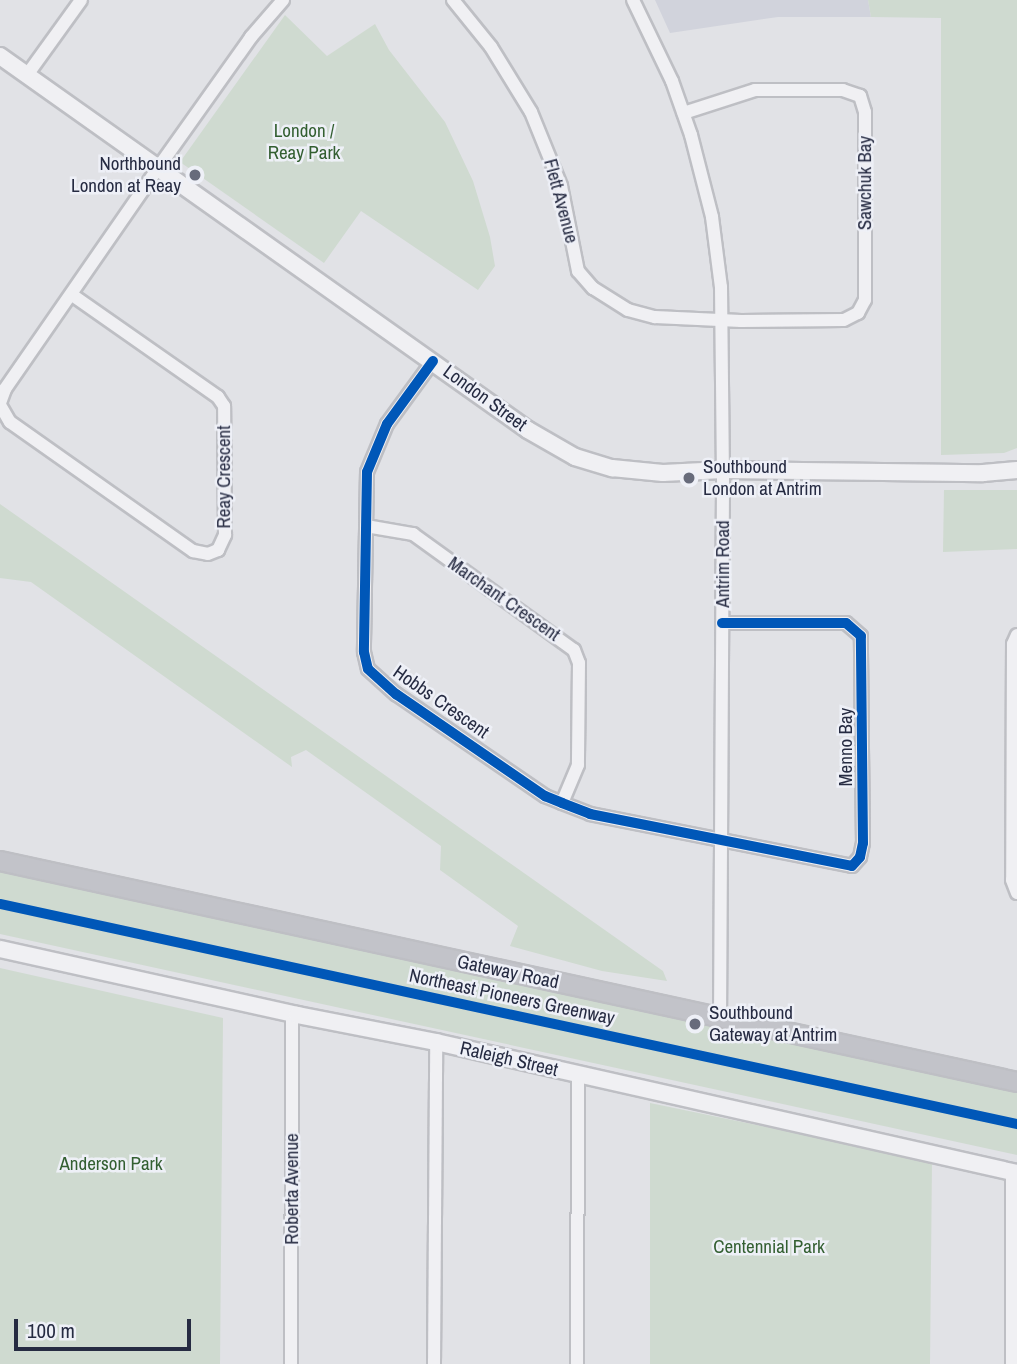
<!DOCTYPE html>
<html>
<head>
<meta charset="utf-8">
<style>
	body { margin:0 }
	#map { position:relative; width:1017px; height:1364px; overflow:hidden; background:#e1e2e6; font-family:"Archivo Narrow",sans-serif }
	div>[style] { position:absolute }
	.built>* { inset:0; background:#d1d3dc }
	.green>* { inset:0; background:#cfdad0 }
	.roads { filter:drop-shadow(2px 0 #bebfc4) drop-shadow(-2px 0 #bebfc4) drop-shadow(0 2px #bebfc4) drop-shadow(0 -2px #bebfc4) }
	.minor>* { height:12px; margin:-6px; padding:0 6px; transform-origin:6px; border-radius:6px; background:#f0f0f3 }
	.tertiary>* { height:16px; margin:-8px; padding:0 8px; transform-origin:8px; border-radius:8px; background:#f0f0f3 }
	.secondary>* { height:18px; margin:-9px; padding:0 9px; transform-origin:9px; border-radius:9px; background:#c2c3c9 }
	.cycleway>* { height:10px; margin:-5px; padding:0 5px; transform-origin:5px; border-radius:5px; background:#0057b8 }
	.dots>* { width:19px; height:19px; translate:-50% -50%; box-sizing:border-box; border:4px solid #eef0f7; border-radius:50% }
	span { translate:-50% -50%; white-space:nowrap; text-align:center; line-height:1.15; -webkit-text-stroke:5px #eef0f7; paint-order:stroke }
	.park-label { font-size:19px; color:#335f31 }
	.poi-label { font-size:19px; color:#262b42 }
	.right { translate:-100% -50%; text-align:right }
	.left { translate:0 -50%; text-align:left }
	.street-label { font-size:19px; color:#262b42 }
	.scale { position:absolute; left:14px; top:1319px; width:177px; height:32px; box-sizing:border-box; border:4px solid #262b42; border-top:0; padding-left:9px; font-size:21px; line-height:24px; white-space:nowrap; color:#262b42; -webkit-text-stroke:5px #eef0f7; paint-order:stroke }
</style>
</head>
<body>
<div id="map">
	<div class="built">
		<i style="clip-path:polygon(655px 0,868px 0,871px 17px,778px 17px,670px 33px)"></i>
	</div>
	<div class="green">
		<i style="clip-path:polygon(868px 0,1017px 0,1017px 448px,1004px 453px,941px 455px,941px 18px,871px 17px)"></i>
		<i style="clip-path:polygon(285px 15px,327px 56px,375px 24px,389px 50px,445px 122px,473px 181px,490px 237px,495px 266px,478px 290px,361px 211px,324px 263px,180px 162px)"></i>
		<i style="clip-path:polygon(944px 490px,1017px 490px,1017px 549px,943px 552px)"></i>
		<i style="clip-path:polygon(0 504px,663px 971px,667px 981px,602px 971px,510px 946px,518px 926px,440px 870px,441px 846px,306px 750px,291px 757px,292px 767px,31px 582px,0 578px)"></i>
		<i style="clip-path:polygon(0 872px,1017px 1091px,1017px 1155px,0 934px)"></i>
		<i style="clip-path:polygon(0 968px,223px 1018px,220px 1364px,0 1364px)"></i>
		<i style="clip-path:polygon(650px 1103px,932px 1161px,930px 1364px,650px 1364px)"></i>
	</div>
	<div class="roads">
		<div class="minor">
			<i style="left:453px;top:0;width:60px;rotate:51deg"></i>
			<i style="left:491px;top:47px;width:76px;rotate:58.4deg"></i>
			<i style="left:531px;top:112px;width:80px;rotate:67.9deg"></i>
			<i style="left:561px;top:186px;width:87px;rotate:78.7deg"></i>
			<i style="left:578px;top:271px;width:23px;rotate:49deg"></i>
			<i style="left:593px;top:288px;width:41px;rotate:32.2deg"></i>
			<i style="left:628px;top:310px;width:28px;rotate:15deg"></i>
			<i style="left:655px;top:317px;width:86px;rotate:2.7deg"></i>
			<i style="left:741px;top:321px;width:103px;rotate:-0.6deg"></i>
			<i style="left:844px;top:320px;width:16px;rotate:-27deg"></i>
			<i style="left:858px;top:313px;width:15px;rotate:-62deg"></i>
			<i style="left:865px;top:300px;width:188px;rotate:-90deg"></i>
			<i style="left:865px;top:112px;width:17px;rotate:-107deg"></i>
			<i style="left:860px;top:96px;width:18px;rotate:-161deg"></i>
			<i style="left:843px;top:90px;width:88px;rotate:180deg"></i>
			<i style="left:755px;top:90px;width:75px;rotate:162.1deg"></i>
			<i style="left:633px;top:0;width:90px;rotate:64.3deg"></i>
			<i style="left:672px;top:81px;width:57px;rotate:70.6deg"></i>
			<i style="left:691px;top:135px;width:85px;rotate:75.6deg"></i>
			<i style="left:712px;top:217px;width:71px;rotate:82.7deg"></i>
			<i style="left:721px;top:287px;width:199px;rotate:89.4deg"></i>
			<i style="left:723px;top:486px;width:531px;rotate:90.32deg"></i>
			<i style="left:27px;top:75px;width:92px;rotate:-54.2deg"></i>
			<i style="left:433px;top:361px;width:78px;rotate:126.1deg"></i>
			<i style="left:387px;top:424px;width:52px;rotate:112.6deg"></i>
			<i style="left:367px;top:472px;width:180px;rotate:91deg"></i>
			<i style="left:364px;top:652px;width:17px;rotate:77deg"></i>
			<i style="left:368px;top:669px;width:38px;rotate:42deg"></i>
			<i style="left:396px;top:694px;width:181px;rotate:34.4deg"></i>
			<i style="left:545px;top:796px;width:18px;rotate:22deg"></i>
			<i style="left:562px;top:803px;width:30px;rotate:21deg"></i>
			<i style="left:590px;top:814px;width:267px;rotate:11.2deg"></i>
			<i style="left:852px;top:866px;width:12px;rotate:-48deg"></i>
			<i style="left:860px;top:857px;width:14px;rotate:-78deg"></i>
			<i style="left:863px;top:843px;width:207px;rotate:-90.6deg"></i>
			<i style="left:861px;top:636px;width:20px;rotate:-139deg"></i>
			<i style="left:846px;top:623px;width:124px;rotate:180deg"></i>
			<i style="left:0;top:403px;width:15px;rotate:-70deg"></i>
			<i style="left:5px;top:389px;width:269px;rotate:-55.3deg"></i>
			<i style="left:158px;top:168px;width:161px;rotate:-54.6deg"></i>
			<i style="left:251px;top:37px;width:49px;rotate:-49.1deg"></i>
			<i style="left:0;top:405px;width:20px;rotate:60deg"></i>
			<i style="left:10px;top:422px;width:224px;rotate:35.2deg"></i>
			<i style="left:193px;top:551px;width:15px;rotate:11deg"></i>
			<i style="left:208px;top:554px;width:11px;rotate:-22deg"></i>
			<i style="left:218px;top:550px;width:17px;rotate:-65deg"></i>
			<i style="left:225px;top:535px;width:129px;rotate:-90.4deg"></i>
			<i style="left:224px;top:406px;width:11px;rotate:-124deg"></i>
			<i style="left:218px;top:397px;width:179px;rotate:-145deg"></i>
			<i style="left:366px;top:526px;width:48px;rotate:9.7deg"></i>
			<i style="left:413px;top:534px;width:198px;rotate:35.8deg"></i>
			<i style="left:574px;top:650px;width:14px;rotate:69deg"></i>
			<i style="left:579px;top:663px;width:102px;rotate:90.6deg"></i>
			<i style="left:578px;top:765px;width:41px;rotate:112.8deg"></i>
			<i style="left:1017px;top:635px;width:10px;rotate:114deg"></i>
			<i style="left:1013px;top:644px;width:236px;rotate:90.2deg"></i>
			<i style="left:1012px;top:880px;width:14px;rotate:69deg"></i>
			<i style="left:291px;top:1364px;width:350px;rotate:-89.8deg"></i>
			<i style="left:434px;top:1364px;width:322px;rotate:-89.6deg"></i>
			<i style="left:577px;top:1364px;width:288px;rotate:-89.8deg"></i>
			<i style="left:1012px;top:1364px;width:192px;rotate:-90deg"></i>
		</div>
		<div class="tertiary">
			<i style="left:0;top:56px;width:647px;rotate:35.31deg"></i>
			<i style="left:528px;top:430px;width:54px;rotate:29.9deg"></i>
			<i style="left:575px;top:457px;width:39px;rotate:17deg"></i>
			<i style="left:612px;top:468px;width:51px;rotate:5.6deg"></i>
			<i style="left:663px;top:473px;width:60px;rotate:-2.9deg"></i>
			<i style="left:723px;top:470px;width:260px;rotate:0.7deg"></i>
			<i style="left:983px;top:473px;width:34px;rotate:-5deg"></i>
			<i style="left:0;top:949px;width:304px;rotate:12.5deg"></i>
			<i style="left:297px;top:1015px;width:142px;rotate:11deg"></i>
			<i style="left:436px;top:1042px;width:596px;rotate:12.71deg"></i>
		</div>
		<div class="secondary">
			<i style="left:0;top:861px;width:1041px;rotate:12.26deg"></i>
		</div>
	</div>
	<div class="cycleway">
		<i style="left:433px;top:361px;width:78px;rotate:126.1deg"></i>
		<i style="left:387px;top:424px;width:52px;rotate:112.6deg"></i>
		<i style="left:367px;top:472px;width:180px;rotate:91deg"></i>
		<i style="left:364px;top:652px;width:17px;rotate:77deg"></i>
		<i style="left:368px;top:669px;width:38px;rotate:42deg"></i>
		<i style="left:396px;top:694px;width:181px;rotate:34.4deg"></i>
		<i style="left:545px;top:796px;width:18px;rotate:22deg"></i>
		<i style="left:562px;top:803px;width:30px;rotate:21deg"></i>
		<i style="left:590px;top:814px;width:267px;rotate:11.2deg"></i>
		<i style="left:852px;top:866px;width:12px;rotate:-48deg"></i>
		<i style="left:860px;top:857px;width:14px;rotate:-78deg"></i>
		<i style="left:863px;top:843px;width:207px;rotate:-90.6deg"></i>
		<i style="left:861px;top:636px;width:20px;rotate:-139deg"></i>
		<i style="left:846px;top:623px;width:124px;rotate:180deg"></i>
		<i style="left:0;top:904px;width:1041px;rotate:12.21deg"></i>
	</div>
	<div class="dots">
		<i style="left:195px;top:175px;background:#676b7b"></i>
		<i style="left:689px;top:478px;background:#676b7b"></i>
		<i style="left:695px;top:1024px;background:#676b7b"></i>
	</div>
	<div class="park-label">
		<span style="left:304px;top:142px">London /<br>Reay Park</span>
		<span style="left:111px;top:1164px">Anderson Park</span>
		<span style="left:769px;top:1247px">Centennial Park</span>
	</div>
	<div class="poi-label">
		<span class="right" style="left:181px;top:175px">Northbound<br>London at Reay</span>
		<span class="left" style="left:703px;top:478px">Southbound<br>London at Antrim</span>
		<span class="left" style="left:709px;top:1024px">Southbound<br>Gateway at Antrim</span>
	</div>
	<div class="street-label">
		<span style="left:865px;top:183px;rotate:-90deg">Sawchuk Bay</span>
		<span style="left:561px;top:201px;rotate:75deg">Flett Avenue</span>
		<span style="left:485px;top:398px;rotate:36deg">London Street</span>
		<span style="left:224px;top:477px;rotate:-90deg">Reay Crescent</span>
		<span style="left:723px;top:564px;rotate:-90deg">Antrim Road</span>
		<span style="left:504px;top:599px;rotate:35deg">Marchant Crescent</span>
		<span style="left:441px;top:702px;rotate:35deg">Hobbs Crescent</span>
		<span style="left:846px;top:747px;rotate:-90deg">Menno Bay</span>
		<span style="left:508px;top:972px;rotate:12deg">Gateway Road</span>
		<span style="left:512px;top:997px;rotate:12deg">Northeast Pioneers Greenway</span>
		<span style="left:509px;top:1059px;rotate:13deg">Raleigh Street</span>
		<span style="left:292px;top:1189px;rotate:-90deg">Roberta Avenue</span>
	</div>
	<div class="scale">100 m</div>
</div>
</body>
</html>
